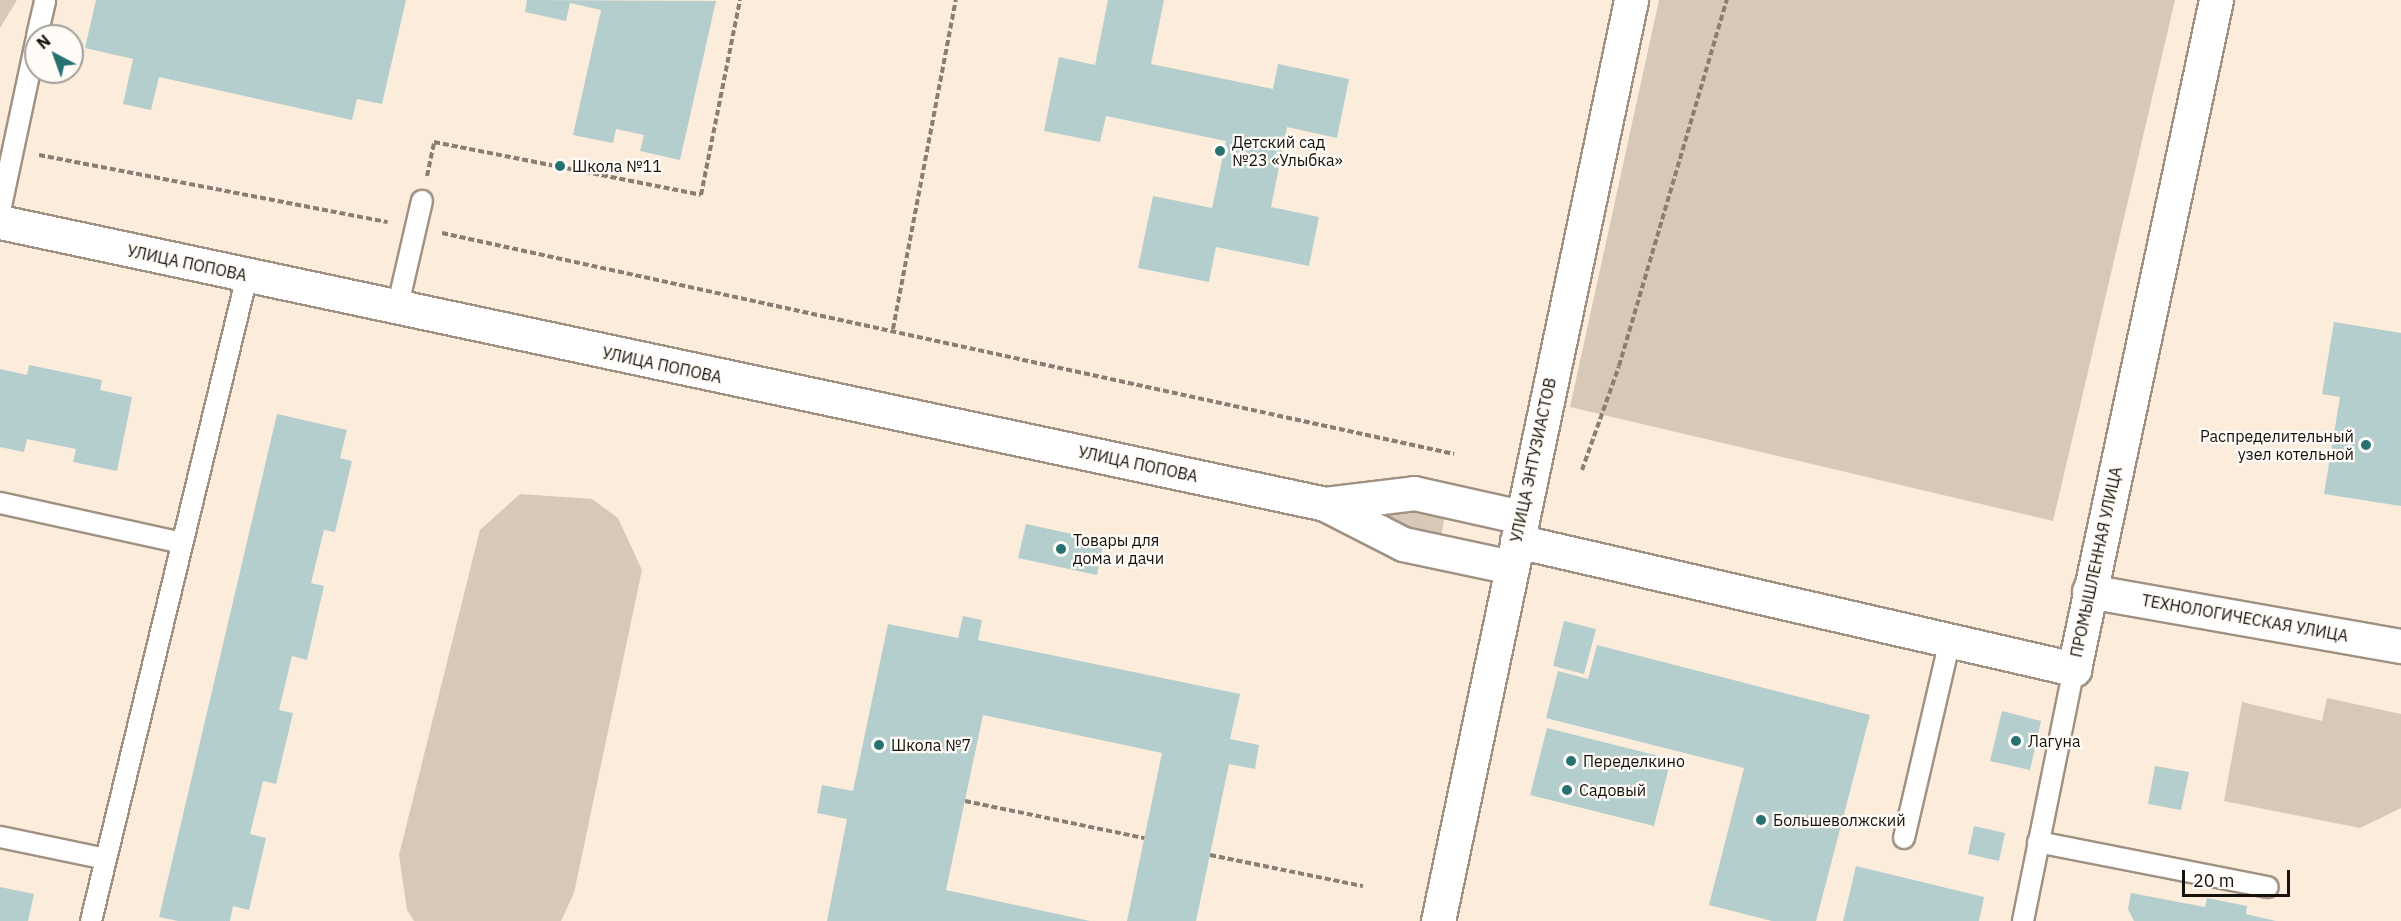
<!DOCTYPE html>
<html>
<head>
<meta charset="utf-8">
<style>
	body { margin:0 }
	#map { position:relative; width:2401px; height:921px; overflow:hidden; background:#fcecdc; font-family:"IBM Plex Sans",sans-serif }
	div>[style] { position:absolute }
	.green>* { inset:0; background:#d8c8b7 }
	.building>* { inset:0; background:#b4cecd }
	.path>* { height:4px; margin-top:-2px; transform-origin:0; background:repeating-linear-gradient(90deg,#897e73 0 6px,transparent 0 9px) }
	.roads { filter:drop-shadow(2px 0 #a09182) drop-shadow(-2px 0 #a09182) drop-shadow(0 2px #a09182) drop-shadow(0 -2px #a09182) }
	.service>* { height:20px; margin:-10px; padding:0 10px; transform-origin:10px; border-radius:10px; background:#fff }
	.minor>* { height:33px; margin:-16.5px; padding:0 16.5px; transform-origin:16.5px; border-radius:16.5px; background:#fff }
	.tertiary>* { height:33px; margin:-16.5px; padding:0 16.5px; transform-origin:16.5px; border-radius:16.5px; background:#fff }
	.dots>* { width:16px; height:16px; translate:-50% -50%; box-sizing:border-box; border:3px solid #fffcf8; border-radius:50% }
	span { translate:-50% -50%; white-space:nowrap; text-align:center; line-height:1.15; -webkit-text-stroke:4.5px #fffcf8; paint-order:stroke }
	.poi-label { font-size:16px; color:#16110b }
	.left { translate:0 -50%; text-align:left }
	.right { translate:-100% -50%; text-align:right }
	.street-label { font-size:16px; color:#16110b }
	.north { position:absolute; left:24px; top:24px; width:60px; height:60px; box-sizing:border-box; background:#fffcf8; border:2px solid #a29e99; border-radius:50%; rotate:319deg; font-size:16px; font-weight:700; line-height:24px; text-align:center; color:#16110b }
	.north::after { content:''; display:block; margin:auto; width:21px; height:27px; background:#277271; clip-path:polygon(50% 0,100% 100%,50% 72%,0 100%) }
	.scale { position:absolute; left:2182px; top:870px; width:108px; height:27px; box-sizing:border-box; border:3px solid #16110b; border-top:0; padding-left:8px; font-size:18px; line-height:21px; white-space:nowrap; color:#16110b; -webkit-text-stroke:4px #fffcf8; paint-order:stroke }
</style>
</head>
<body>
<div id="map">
	<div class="green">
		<i style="clip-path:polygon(0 0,17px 0,0 28px)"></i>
		<i style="clip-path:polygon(1659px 0,2175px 0,2053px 521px,1570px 407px)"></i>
		<i style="clip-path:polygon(520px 494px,592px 499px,618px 518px,642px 570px,574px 893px,561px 921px,414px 921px,407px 910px,399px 855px,480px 530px)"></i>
		<i style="clip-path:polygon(1413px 504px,1446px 510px,1440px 542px,1360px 510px)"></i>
		<i style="clip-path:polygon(2327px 698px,2401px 714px,2401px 808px,2360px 828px,2224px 801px,2242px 702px,2322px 721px)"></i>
	</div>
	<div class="building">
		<i style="clip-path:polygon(96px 0,406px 0,382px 104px,357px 99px,352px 120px,159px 77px,151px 110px,123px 104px,133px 59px,85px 48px)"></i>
		<i style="clip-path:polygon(527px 0,716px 1px,680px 160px,640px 151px,644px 135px,616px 129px,613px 143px,573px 135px,601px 10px,570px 3px,566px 21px,525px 12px)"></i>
		<i style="clip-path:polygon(1108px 0,1164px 0,1151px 64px,1273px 89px,1278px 64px,1349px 79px,1337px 138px,1287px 127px,1271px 207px,1319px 217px,1309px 266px,1216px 247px,1209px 282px,1138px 268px,1153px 196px,1212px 208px,1226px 141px,1106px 116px,1100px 142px,1044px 131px,1059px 57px,1095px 65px)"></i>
		<i style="clip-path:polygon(2334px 322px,2401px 333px,2401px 506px,2324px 494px,2340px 397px,2322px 394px)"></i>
		<i style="clip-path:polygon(29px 365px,102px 380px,100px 390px,132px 397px,117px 471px,73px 462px,76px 449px,51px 444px,27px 439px,24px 452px,0 447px,0 369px,27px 375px)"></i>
		<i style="clip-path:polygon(277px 414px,347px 430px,340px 458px,352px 461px,335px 532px,324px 530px,311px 583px,324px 586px,307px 660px,292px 656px,279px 710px,293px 713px,276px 784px,263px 781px,250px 834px,266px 838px,249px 910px,233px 906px,230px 921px,178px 921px,159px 917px)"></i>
		<i style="clip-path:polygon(1026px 524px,1104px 541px,1097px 575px,1018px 558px)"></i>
		<i style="clip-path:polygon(963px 616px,982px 620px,978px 640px,1240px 694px,1230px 739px,1259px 745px,1255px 769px,1229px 764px,1196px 921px,1127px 921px,1162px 753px,983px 715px,946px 890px,1090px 921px,827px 921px,847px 819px,817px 813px,822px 785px,853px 791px,888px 624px,958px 638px)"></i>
		<i style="clip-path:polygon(1564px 621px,1596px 629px,1584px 674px,1553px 666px)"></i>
		<i style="clip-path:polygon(1597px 645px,1870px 715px,1816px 921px,1772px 921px,1709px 905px,1744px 768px,1546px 718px,1558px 671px,1588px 679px)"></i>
		<i style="clip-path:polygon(2002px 711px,2041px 721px,2030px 770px,1990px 761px)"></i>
		<i style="clip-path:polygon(1547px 728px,1671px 759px,1654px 826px,1530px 795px)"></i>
		<i style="clip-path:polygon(2155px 766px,2189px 772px,2181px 810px,2148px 804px)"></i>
		<i style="clip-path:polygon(1974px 826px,2005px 833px,1999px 861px,1968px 854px)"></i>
		<i style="clip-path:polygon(1856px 866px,1984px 897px,1979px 921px,1843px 921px)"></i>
		<i style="clip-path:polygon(0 887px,34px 894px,28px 921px,0 921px)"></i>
		<i style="clip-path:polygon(2131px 893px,2205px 907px,2207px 898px,2247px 906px,2246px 914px,2276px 921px,2134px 921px,2128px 909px)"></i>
	</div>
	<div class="path">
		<i style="left:39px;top:155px;width:355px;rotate:10.9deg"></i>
		<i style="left:427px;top:176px;width:35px;rotate:-78deg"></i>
		<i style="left:434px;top:142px;width:272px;rotate:11.2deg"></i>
		<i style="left:701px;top:195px;width:199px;rotate:-78.7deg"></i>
		<i style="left:442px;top:233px;width:1036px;rotate:12.32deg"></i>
		<i style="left:893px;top:329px;width:335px;rotate:-79.2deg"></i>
		<i style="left:1582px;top:470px;width:110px;rotate:-70.4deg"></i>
		<i style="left:1619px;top:366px;width:382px;rotate:-73.6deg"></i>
		<i style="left:965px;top:801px;width:183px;rotate:11.7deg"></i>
		<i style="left:1210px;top:855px;width:156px;rotate:11.5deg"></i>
	</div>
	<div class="roads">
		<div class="service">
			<i style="left:37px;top:36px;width:37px;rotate:-77deg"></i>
			<i style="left:0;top:211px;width:174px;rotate:-78deg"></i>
			<i style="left:397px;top:309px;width:111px;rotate:-77deg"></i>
			<i style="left:0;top:503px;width:186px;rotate:12.4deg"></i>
			<i style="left:0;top:837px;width:108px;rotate:11.7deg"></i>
			<i style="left:1904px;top:838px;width:203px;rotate:-76.9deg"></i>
			<i style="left:2038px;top:842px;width:234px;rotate:11.1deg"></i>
			<i style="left:91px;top:921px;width:664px;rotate:-76.4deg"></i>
			<i style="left:2023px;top:921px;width:257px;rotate:-78.6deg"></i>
		</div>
		<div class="minor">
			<i style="left:0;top:222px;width:1355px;rotate:12.01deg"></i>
			<i style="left:1325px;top:504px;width:88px;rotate:27.1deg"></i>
			<i style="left:1403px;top:544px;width:110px;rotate:12deg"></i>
			<i style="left:1325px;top:504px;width:90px;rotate:-7deg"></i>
			<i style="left:1414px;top:493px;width:110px;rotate:12.6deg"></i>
		</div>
		<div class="tertiary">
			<i style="left:1517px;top:541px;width:572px;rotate:12.94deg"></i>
			<i style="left:2074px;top:669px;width:684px;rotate:-78.02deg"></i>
			<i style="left:2089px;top:591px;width:317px;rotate:10deg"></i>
			<i style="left:1438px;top:921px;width:941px;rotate:-78.16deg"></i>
		</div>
	</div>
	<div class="dots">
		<i style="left:1220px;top:151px;background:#277271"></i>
		<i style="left:560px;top:166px;background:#277271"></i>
		<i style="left:2366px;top:445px;background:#277271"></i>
		<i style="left:1061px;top:549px;background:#277271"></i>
		<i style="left:2016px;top:741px;background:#277271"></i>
		<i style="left:879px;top:745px;background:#277271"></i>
		<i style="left:1571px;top:761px;background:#277271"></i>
		<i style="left:1567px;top:790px;background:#277271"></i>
		<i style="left:1761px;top:820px;background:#277271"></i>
	</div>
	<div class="poi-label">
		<span class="left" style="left:1232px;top:151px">Детский сад<br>№23 «Улыбка»</span>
		<span class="left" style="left:572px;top:166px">Школа №11</span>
		<span class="right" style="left:2354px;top:445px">Распределительный<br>узел котельной</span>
		<span class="left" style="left:1073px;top:549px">Товары для<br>дома и дачи</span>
		<span class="left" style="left:2028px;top:741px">Лагуна</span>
		<span class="left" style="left:891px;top:745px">Школа №7</span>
		<span class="left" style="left:1583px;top:761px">Переделкино</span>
		<span class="left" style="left:1579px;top:790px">Садовый</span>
		<span class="left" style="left:1773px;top:820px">Большеволжский</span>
	</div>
	<div class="street-label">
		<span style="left:187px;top:263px;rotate:12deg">УЛИЦА ПОПОВА</span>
		<span style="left:662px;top:365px;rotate:12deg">УЛИЦА ПОПОВА</span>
		<span style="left:1533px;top:460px;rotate:-78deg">УЛИЦА ЭНТУЗИАСТОВ</span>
		<span style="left:1138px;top:464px;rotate:12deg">УЛИЦА ПОПОВА</span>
		<span style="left:2096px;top:562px;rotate:-78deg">ПРОМЫШЛЕННАЯ УЛИЦА</span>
		<span style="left:2245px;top:618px;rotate:10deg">ТЕХНОЛОГИЧЕСКАЯ УЛИЦА</span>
	</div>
	<div class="north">N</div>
	<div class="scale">20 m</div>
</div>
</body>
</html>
